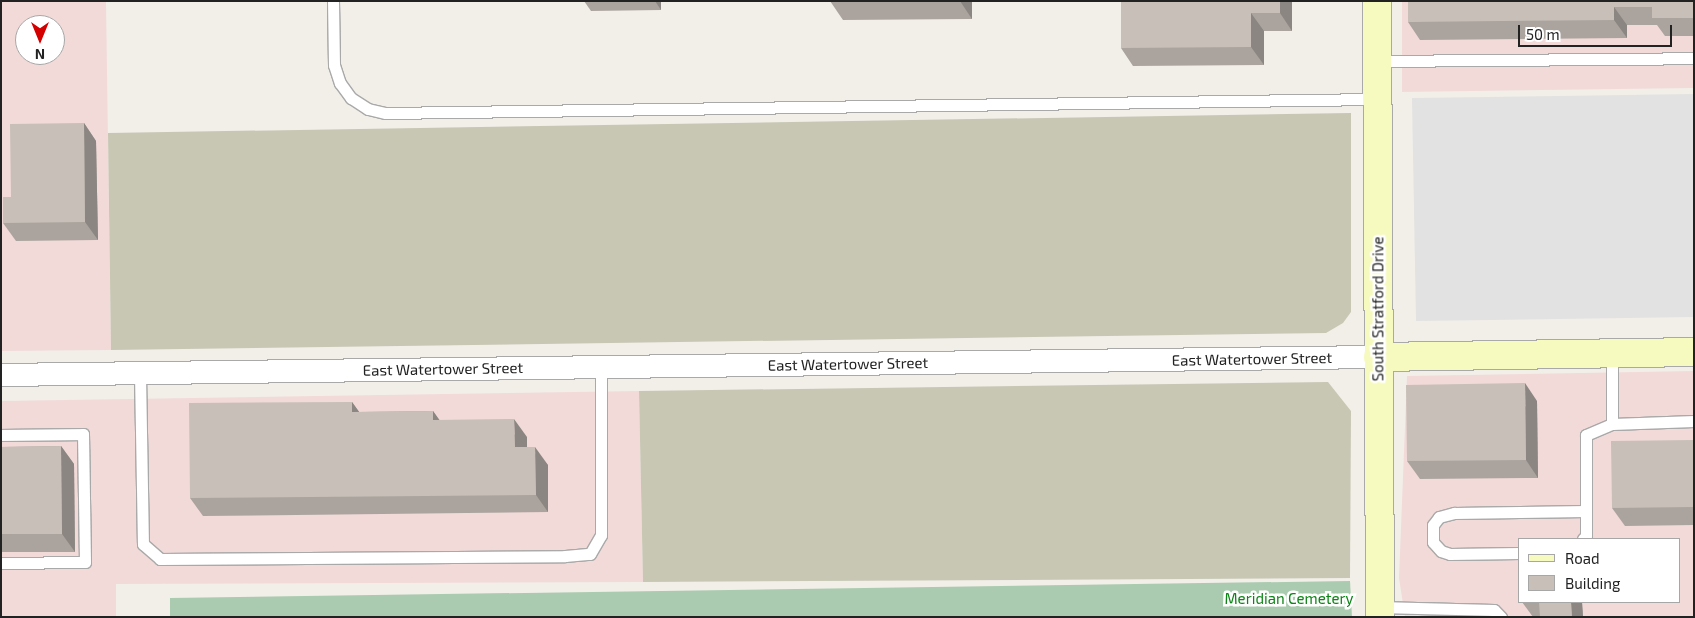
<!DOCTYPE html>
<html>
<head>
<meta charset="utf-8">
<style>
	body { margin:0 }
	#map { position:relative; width:1695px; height:618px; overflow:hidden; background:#f2efe9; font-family:"Exo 2",sans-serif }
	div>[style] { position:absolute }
	.commercial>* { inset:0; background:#f2dad9 }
	.construction>* { inset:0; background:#c7c7b4 }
	.cemetery>* { inset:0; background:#aacbaf }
	.parking>* { inset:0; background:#e2e2e2 }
	.roads { filter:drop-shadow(1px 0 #a9a9a9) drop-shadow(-1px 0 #a9a9a9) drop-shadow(0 1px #a9a9a9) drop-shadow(0 -1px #a9a9a9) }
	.lane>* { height:11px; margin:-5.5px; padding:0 5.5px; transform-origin:5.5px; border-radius:5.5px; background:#fff }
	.street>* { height:22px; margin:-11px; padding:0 11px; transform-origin:11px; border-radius:11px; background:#fff }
	.secondary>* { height:28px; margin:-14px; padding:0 14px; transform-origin:14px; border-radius:14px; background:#f7fabf }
	.wall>* { inset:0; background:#aba49e }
	.shaded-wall>* { inset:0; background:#8b8681 }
	.building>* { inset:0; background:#c7bfb8 }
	span { translate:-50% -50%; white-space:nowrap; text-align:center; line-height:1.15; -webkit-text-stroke:5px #fff; paint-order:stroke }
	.street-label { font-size:15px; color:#222 }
	.park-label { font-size:15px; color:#0c8416 }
	.frame { position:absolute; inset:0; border:2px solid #222; pointer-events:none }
	.legend { position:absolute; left:1518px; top:538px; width:162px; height:65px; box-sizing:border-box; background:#fff; border:1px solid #a7a7a7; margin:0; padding:6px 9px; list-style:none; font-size:15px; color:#222 }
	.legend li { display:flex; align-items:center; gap:10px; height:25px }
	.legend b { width:25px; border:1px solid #a7a7a7 }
	.north { position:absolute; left:15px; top:15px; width:50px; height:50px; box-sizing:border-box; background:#fff; border:1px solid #a7a7a7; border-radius:50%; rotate:180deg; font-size:14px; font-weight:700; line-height:20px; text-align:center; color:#222 }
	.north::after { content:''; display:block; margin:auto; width:18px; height:22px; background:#d40000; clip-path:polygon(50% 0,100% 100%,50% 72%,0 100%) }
	.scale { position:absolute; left:1518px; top:25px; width:154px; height:22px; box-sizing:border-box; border:2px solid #222; border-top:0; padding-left:6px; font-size:15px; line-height:18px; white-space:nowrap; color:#222; -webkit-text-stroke:4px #fff; paint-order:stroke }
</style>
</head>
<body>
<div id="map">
	<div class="commercial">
		<i style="clip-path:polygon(evenodd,1px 1px,106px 1px,111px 350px,1px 351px,1px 1px,25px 25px,55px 25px,55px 55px,25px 55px,25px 25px)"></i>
		<i style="clip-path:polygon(1402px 1px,1694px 1px,1694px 88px,1402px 92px)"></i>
		<i style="clip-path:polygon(evenodd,1694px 371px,1694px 617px,1405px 617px,1399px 578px,1407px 376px,1694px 371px,1519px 539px,1679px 539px,1679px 602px,1519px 602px,1519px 539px)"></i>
		<i style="clip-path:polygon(639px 391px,643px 582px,116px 584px,116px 617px,1px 617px,1px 401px)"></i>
	</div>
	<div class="construction">
		<i style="clip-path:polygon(1351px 113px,1351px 312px,1343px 323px,1326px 333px,111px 350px,108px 133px)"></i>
		<i style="clip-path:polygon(1328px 382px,1351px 411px,1350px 578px,643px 582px,639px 391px)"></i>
	</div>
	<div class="cemetery">
		<i style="clip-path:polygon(1350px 581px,1352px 617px,170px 617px,170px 598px)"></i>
	</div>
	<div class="parking">
		<i style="clip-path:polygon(1694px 94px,1694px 317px,1416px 321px,1412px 98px)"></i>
	</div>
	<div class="roads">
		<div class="lane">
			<i style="left:333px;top:1px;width:64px;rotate:89.1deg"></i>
			<i style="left:334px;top:65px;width:19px;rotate:72deg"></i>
			<i style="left:340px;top:83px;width:19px;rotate:54deg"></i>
			<i style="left:351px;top:98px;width:20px;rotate:33deg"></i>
			<i style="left:368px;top:109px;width:18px;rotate:13deg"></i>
			<i style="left:386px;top:113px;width:991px;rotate:-0.81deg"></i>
			<i style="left:1377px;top:61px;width:317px;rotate:-0.5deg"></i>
			<i style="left:1612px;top:353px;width:71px;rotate:90deg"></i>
			<i style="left:1612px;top:424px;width:82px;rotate:-2.1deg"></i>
			<i style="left:140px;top:374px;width:170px;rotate:89deg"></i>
			<i style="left:143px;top:544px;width:23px;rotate:41deg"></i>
			<i style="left:160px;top:559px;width:405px;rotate:-0.4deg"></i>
			<i style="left:565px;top:556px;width:25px;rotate:-5deg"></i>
			<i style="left:590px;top:554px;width:22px;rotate:-60deg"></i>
			<i style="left:601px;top:535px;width:168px;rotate:-90deg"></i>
			<i style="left:1px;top:435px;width:82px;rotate:-0.7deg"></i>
			<i style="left:83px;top:434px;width:128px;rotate:89.1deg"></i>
			<i style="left:85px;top:562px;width:84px;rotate:179.3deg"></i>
			<i style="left:1583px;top:539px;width:4px;rotate:-45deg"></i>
			<i style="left:1586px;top:536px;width:101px;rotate:-90deg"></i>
			<i style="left:1586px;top:435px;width:28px;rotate:-23deg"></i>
			<i style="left:1519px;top:553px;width:69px;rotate:179.2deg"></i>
			<i style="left:1450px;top:554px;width:9px;rotate:-162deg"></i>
			<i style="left:1441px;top:551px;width:12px;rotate:-132deg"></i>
			<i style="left:1433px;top:542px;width:17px;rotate:-90deg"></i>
			<i style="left:1433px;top:525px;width:10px;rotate:-53deg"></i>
			<i style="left:1439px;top:517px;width:16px;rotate:-15deg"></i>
			<i style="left:1454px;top:513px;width:132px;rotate:-0.9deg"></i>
			<i style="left:1379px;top:607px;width:115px;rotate:1.5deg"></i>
			<i style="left:1494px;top:610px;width:10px;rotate:45deg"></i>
		</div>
		<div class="street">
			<i style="left:1px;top:375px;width:1377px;rotate:-0.75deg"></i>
		</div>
		<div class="secondary">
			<i style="left:1377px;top:1px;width:616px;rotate:89.72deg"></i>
			<i style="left:1378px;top:357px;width:316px;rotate:-0.9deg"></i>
		</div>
	</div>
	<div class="wall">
		<i style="clip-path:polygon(584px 1px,661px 1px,661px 10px,591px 11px)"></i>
		<i style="clip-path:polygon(830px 1px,972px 1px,972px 19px,843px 20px)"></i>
		<i style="clip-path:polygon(1121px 1px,1292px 1px,1292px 31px,1264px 31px,1264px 65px,1133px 66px,1121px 48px)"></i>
		<i style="clip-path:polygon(1694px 1px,1694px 36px,1665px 36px,1657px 25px,1627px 25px,1627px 38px,1420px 40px,1408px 22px)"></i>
		<i style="clip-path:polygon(84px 123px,96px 141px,98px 240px,16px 241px,3px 223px,11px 197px)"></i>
		<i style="clip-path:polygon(1537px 401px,1538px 478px,1420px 479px,1407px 461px)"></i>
		<i style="clip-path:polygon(352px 402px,359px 412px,433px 411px,439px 420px,527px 437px,527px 447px,548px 465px,548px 512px,203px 516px,190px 498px)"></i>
		<i style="clip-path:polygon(1694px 440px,1694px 525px,1625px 526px,1612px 508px)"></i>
		<i style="clip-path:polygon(61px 446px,74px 464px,75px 552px,1px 552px,1px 447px)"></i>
		<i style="clip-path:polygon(1522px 602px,1582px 602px,1583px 617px,1675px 617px,1533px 617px)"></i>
	</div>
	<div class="shaded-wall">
		<i style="clip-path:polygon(655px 1px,661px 1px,661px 10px)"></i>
		<i style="clip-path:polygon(960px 1px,972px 1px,972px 19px)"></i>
		<i style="clip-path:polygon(1280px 1px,1292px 1px,1292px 31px,1280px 13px)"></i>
		<i style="clip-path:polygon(1614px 7px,1627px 25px,1627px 38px,1614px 20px)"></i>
		<i style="clip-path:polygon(1251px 13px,1264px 31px,1264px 65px,1251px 47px)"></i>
		<i style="clip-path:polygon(84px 123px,96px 141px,98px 240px,85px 222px)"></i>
		<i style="clip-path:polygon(1525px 383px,1537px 401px,1538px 478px,1526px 460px)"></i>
		<i style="clip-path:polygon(352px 402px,365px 420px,352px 412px)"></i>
		<i style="clip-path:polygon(433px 411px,446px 429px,433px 420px)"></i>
		<i style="clip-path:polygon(514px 419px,527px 437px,527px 465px,515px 447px)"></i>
		<i style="clip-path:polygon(61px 446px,74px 464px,75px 552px,62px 534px)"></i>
		<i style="clip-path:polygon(535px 447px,548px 465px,548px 512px,536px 495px)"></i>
		<i style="clip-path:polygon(1571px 602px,1582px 602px,1583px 617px,1572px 617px)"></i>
	</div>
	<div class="building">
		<i style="clip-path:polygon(830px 1px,916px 1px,830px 2px)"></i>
		<i style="clip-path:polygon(1121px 1px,1280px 1px,1280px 13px,1251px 13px,1251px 47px,1121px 48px)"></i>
		<i style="clip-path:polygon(1408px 1px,1694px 1px,1694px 18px,1652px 18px,1652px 7px,1614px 7px,1614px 20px,1408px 22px)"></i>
		<i style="clip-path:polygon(84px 123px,85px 222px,3px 223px,3px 197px,11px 197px,10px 124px)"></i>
		<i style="clip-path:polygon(1525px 383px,1526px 460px,1407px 461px,1406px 385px)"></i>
		<i style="clip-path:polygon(352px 402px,352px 412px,433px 411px,433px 420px,514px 419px,515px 447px,535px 447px,536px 495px,190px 498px,189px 403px)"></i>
		<i style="clip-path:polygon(1694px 440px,1694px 507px,1612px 508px,1611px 441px)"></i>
		<i style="clip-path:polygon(61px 446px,62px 534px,1px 534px,1px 447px)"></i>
		<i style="clip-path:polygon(1539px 602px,1571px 602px,1572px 617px,1674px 617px,1540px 617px)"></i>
	</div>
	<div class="street-label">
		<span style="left:1378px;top:309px;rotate:-90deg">South Stratford Drive</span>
		<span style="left:1252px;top:359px;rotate:-1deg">East Watertower Street</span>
		<span style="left:848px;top:364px;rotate:-1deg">East Watertower Street</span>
		<span style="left:443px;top:369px;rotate:-1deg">East Watertower Street</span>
	</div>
	<div class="park-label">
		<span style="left:1289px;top:599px">Meridian Cemetery</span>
	</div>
	<div class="frame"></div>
	<ul class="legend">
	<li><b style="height:6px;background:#f7fabf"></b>Road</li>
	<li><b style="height:14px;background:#c7bfb8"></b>Building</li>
	</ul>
	<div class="north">N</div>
	<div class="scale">50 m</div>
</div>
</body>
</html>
